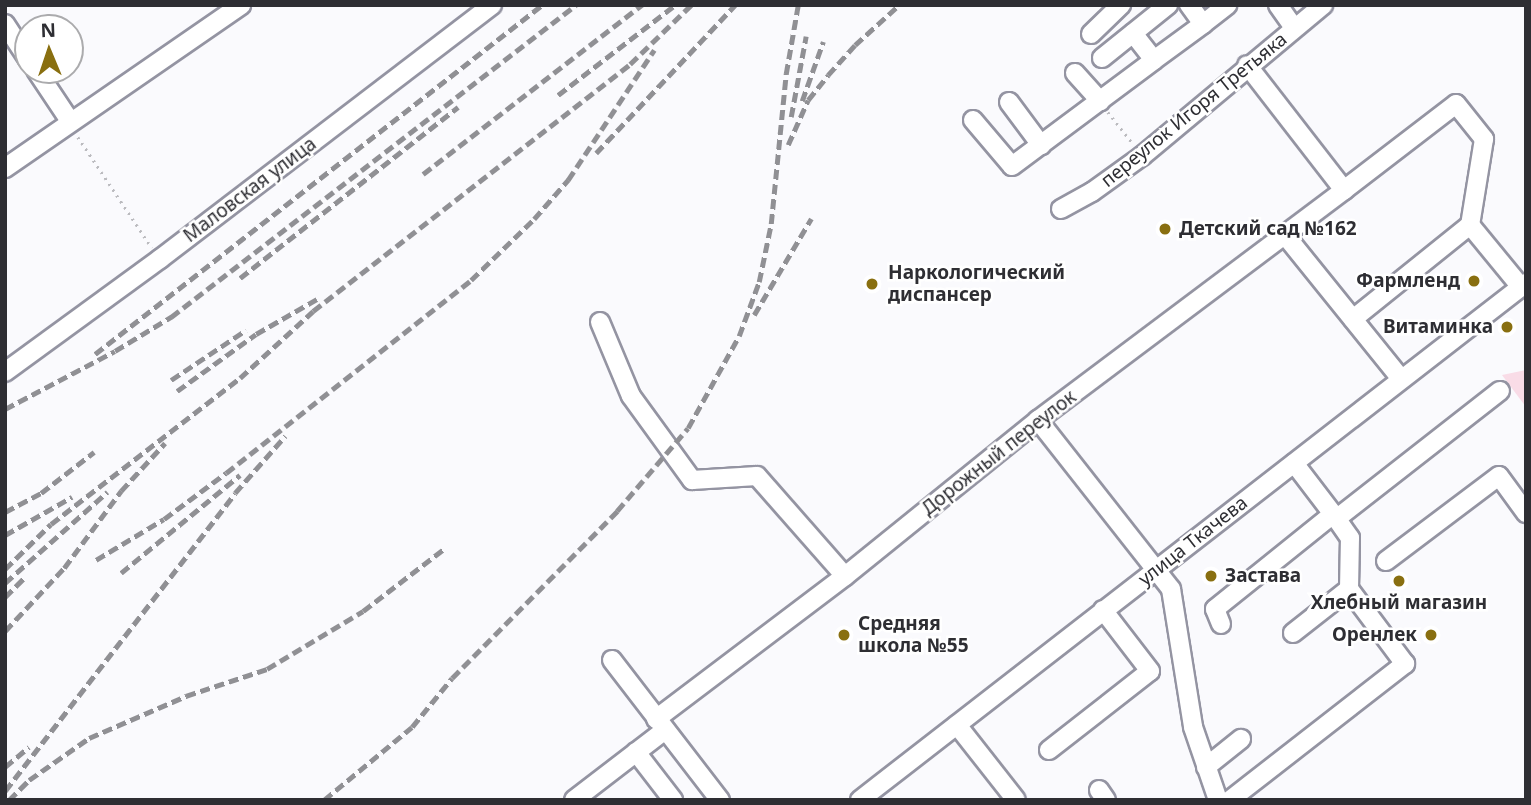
<!DOCTYPE html>
<html>
<head>
<meta charset="utf-8">
<style>
	body { margin:0 }
	#map { position:relative; width:1531px; height:805px; overflow:hidden; background:#fafafd; font-family:"Noto Sans",sans-serif }
	div>[style] { position:absolute }
	.green>* { inset:0; background:#f9dce7 }
	.path>* { height:2.5px; margin-top:-1.25px; transform-origin:0; background:repeating-linear-gradient(90deg,#bbbbbf 0 2px,transparent 0 7px) }
	.roads { filter:drop-shadow(2px 0 #9494a2) drop-shadow(-2px 0 #9494a2) drop-shadow(0 2px #9494a2) drop-shadow(0 -2px #9494a2) }
	.minor>* { height:18px; margin:-9px; padding:0 9px; transform-origin:9px; border-radius:9px; background:#fff }
	.rail>* { height:4.5px; margin-top:-2.25px; transform-origin:0; background:repeating-linear-gradient(90deg,#909094 0 10px,transparent 0 15px) }
	.dots>* { width:19px; height:19px; translate:-50% -50%; box-sizing:border-box; border:4px solid #fff; border-radius:50% }
	span { translate:-50% -50%; white-space:nowrap; text-align:center; line-height:1.15; -webkit-text-stroke:5px #fff; paint-order:stroke }
	.street-label { font-size:19px; color:#2e2e33 }
	.poi-label { font-size:19px; color:#2e2e33; font-weight:700 }
	.left { translate:0 -50%; text-align:left }
	.right { translate:-100% -50%; text-align:right }
	.frame { position:absolute; inset:0; border:7px solid #2e2e33; pointer-events:none }
	.north { position:absolute; left:14px; top:14px; width:70px; height:70px; box-sizing:border-box; background:#fff; border:2px solid #ababad; border-radius:50%; rotate:358deg; font-size:19px; font-weight:700; line-height:28px; text-align:center; color:#2e2e33 }
	.north::after { content:''; display:block; margin:auto; width:24px; height:32px; background:#896f10; clip-path:polygon(50% 0,100% 100%,50% 72%,0 100%) }
</style>
</head>
<body>
<div id="map">
	<div class="green">
		<i style="clip-path:polygon(1526px 370px,1526px 407px,1502px 375px)"></i>
	</div>
	<div class="path">
		<i style="left:1108px;top:112px;width:42px;rotate:51.8deg"></i>
		<i style="left:78px;top:137px;width:133px;rotate:56.3deg"></i>
	</div>
	<div class="roads">
		<div class="minor">
			<i style="left:1278px;top:5px;width:28px;rotate:55deg"></i>
			<i style="left:5px;top:24px;width:42px;rotate:56.7deg"></i>
			<i style="left:1203px;top:24px;width:31px;rotate:-38deg"></i>
			<i style="left:1091px;top:34px;width:42px;rotate:-44deg"></i>
			<i style="left:1102px;top:58px;width:85px;rotate:-38.8deg"></i>
			<i style="left:1154px;top:60px;width:61px;rotate:-36.3deg"></i>
			<i style="left:1203px;top:24px;width:24px;rotate:-126deg"></i>
			<i style="left:36px;top:70px;width:61px;rotate:56.3deg"></i>
			<i style="left:1075px;top:73px;width:38px;rotate:48deg"></i>
			<i style="left:1009px;top:102px;width:54px;rotate:53.3deg"></i>
			<i style="left:973px;top:120px;width:60px;rotate:49.7deg"></i>
			<i style="left:1012px;top:166px;width:177px;rotate:-36.7deg"></i>
			<i style="left:1154px;top:60px;width:34px;rotate:-128deg"></i>
			<i style="left:5px;top:168px;width:287px;rotate:-34.6deg"></i>
			<i style="left:1344px;top:190px;width:141px;rotate:-37.5deg"></i>
			<i style="left:1456px;top:104px;width:45px;rotate:51.3deg"></i>
			<i style="left:1484px;top:139px;width:87px;rotate:99.2deg"></i>
			<i style="left:1470px;top:225px;width:80px;rotate:50.6deg"></i>
			<i style="left:1061px;top:209px;width:35px;rotate:-29deg"></i>
			<i style="left:1092px;top:192px;width:62px;rotate:-35.8deg"></i>
			<i style="left:1142px;top:156px;width:236px;rotate:-39.8deg"></i>
			<i style="left:1285px;top:235px;width:185px;rotate:51.1deg"></i>
			<i style="left:1353px;top:319px;width:150px;rotate:-38.8deg"></i>
			<i style="left:600px;top:322px;width:80px;rotate:67.3deg"></i>
			<i style="left:631px;top:396px;width:104px;rotate:54deg"></i>
			<i style="left:692px;top:480px;width:65px;rotate:-3.5deg"></i>
			<i style="left:757px;top:476px;width:133px;rotate:48.7deg"></i>
			<i style="left:5px;top:372px;width:192px;rotate:-36.1deg"></i>
			<i style="left:160px;top:259px;width:418px;rotate:-37.4deg"></i>
			<i style="left:1038px;top:420px;width:215px;rotate:51.8deg"></i>
			<i style="left:1171px;top:589px;width:140px;rotate:80.9deg"></i>
			<i style="left:1193px;top:727px;width:77px;rotate:71.1deg"></i>
			<i style="left:1336px;top:519px;width:208px;rotate:-38deg"></i>
			<i style="left:1386px;top:561px;width:141px;rotate:-37deg"></i>
			<i style="left:1499px;top:476px;width:46px;rotate:53.9deg"></i>
			<i style="left:1221px;top:624px;width:16px;rotate:-112deg"></i>
			<i style="left:1215px;top:609px;width:151px;rotate:-38.8deg"></i>
			<i style="left:1333px;top:514px;width:64px;rotate:-127.4deg"></i>
			<i style="left:1293px;top:633px;width:71px;rotate:-38.2deg"></i>
			<i style="left:612px;top:660px;width:177px;rotate:52.4deg"></i>
			<i style="left:656px;top:719px;width:237px;rotate:-37.1deg"></i>
			<i style="left:845px;top:576px;width:248px;rotate:-38.9deg"></i>
			<i style="left:1038px;top:420px;width:383px;rotate:-36.9deg"></i>
			<i style="left:1344px;top:190px;width:158px;rotate:-127.8deg"></i>
			<i style="left:957px;top:725px;width:95px;rotate:51.8deg"></i>
			<i style="left:1049px;top:750px;width:128px;rotate:-38deg"></i>
			<i style="left:1150px;top:671px;width:77px;rotate:-127.6deg"></i>
			<i style="left:636px;top:752px;width:61px;rotate:52.4deg"></i>
			<i style="left:1206px;top:767px;width:45px;rotate:-38.7deg"></i>
			<i style="left:1099px;top:790px;width:12px;rotate:55deg"></i>
			<i style="left:574px;top:800px;width:113px;rotate:-37.5deg"></i>
			<i style="left:860px;top:800px;width:843px;rotate:-37.82deg"></i>
			<i style="left:1230px;top:800px;width:222px;rotate:-37.9deg"></i>
			<i style="left:1405px;top:664px;width:94px;rotate:-126.7deg"></i>
			<i style="left:1349px;top:589px;width:51px;rotate:-88.9deg"></i>
			<i style="left:1350px;top:538px;width:29px;rotate:-125deg"></i>
		</div>
	</div>
	<div class="rail">
		<i style="left:558px;top:95px;width:148px;rotate:-37.6deg"></i>
		<i style="left:802px;top:101px;width:63px;rotate:-70.4deg"></i>
		<i style="left:791px;top:117px;width:82px;rotate:-79.5deg"></i>
		<i style="left:788px;top:145px;width:49px;rotate:-66deg"></i>
		<i style="left:808px;top:100px;width:32px;rotate:-51deg"></i>
		<i style="left:828px;top:75px;width:40px;rotate:-48deg"></i>
		<i style="left:855px;top:45px;width:59px;rotate:-42.3deg"></i>
		<i style="left:596px;top:153px;width:203px;rotate:-46.8deg"></i>
		<i style="left:423px;top:174px;width:277px;rotate:-37.7deg"></i>
		<i style="left:240px;top:278px;width:277px;rotate:-38.1deg"></i>
		<i style="left:754px;top:315px;width:112px;rotate:-59.3deg"></i>
		<i style="left:95px;top:354px;width:567px;rotate:-37.98deg"></i>
		<i style="left:171px;top:380px;width:90px;rotate:-33.7deg"></i>
		<i style="left:177px;top:391px;width:97px;rotate:-35.8deg"></i>
		<i style="left:256px;top:334px;width:70px;rotate:-29.8deg"></i>
		<i style="left:5px;top:409px;width:124px;rotate:-27.8deg"></i>
		<i style="left:115px;top:351px;width:66px;rotate:-31.3deg"></i>
		<i style="left:171px;top:317px;width:511px;rotate:-37.61deg"></i>
		<i style="left:5px;top:512px;width:41px;rotate:-27.8deg"></i>
		<i style="left:41px;top:493px;width:67px;rotate:-37.7deg"></i>
		<i style="left:5px;top:535px;width:77px;rotate:-29.6deg"></i>
		<i style="left:96px;top:560px;width:79px;rotate:-31.1deg"></i>
		<i style="left:164px;top:519px;width:77px;rotate:-36.6deg"></i>
		<i style="left:226px;top:473px;width:312px;rotate:-38.2deg"></i>
		<i style="left:471px;top:280px;width:88px;rotate:-44.1deg"></i>
		<i style="left:534px;top:219px;width:52px;rotate:-48.9deg"></i>
		<i style="left:568px;top:180px;width:156px;rotate:-56.5deg"></i>
		<i style="left:5px;top:569px;width:64px;rotate:-44.4deg"></i>
		<i style="left:51px;top:524px;width:239px;rotate:-37.7deg"></i>
		<i style="left:240px;top:378px;width:99px;rotate:-42.5deg"></i>
		<i style="left:313px;top:311px;width:402px;rotate:-37.9deg"></i>
		<i style="left:630px;top:64px;width:85px;rotate:-44deg"></i>
		<i style="left:121px;top:573px;width:154px;rotate:-39.5deg"></i>
		<i style="left:5px;top:583px;width:137px;rotate:-41.7deg"></i>
		<i style="left:5px;top:597px;width:28px;rotate:-45deg"></i>
		<i style="left:5px;top:631px;width:86px;rotate:-46.9deg"></i>
		<i style="left:64px;top:568px;width:96px;rotate:-53.5deg"></i>
		<i style="left:121px;top:491px;width:65px;rotate:-47.5deg"></i>
		<i style="left:5px;top:767px;width:31px;rotate:-40deg"></i>
		<i style="left:5px;top:791px;width:376px;rotate:-52.3deg"></i>
		<i style="left:235px;top:493px;width:76px;rotate:-48.7deg"></i>
		<i style="left:9px;top:800px;width:28px;rotate:-45deg"></i>
		<i style="left:29px;top:780px;width:73px;rotate:-35deg"></i>
		<i style="left:89px;top:738px;width:106px;rotate:-23.4deg"></i>
		<i style="left:186px;top:696px;width:85px;rotate:-18.4deg"></i>
		<i style="left:267px;top:669px;width:112px;rotate:-31.1deg"></i>
		<i style="left:363px;top:611px;width:103px;rotate:-37.5deg"></i>
		<i style="left:324px;top:800px;width:114px;rotate:-39.7deg"></i>
		<i style="left:412px;top:727px;width:63px;rotate:-50.8deg"></i>
		<i style="left:452px;top:678px;width:235px;rotate:-45.3deg"></i>
		<i style="left:617px;top:511px;width:109px;rotate:-49.5deg"></i>
		<i style="left:688px;top:428px;width:105px;rotate:-61deg"></i>
		<i style="left:739px;top:336px;width:58px;rotate:-69.7deg"></i>
		<i style="left:759px;top:282px;width:59px;rotate:-78.3deg"></i>
		<i style="left:771px;top:224px;width:151px;rotate:-84.3deg"></i>
		<i style="left:786px;top:74px;width:70px;rotate:-80.1deg"></i>
	</div>
	<div class="dots">
		<i style="left:1165px;top:229px;background:#896f10"></i>
		<i style="left:1474px;top:281px;background:#896f10"></i>
		<i style="left:872px;top:284px;background:#896f10"></i>
		<i style="left:1507px;top:327px;background:#896f10"></i>
		<i style="left:1211px;top:576px;background:#896f10"></i>
		<i style="left:1399px;top:581px;background:#896f10"></i>
		<i style="left:844px;top:635px;background:#896f10"></i>
		<i style="left:1431px;top:635px;background:#896f10"></i>
	</div>
	<div class="street-label">
		<span style="left:1194px;top:110px;rotate:-39deg">переулок Игоря Третьяка</span>
		<span style="left:250px;top:190px;rotate:-37deg">Маловская улица</span>
		<span style="left:999px;top:453px;rotate:-38deg">Дорожный переулок</span>
		<span style="left:1193px;top:541px;rotate:-38deg">улица Ткачева</span>
	</div>
	<div class="poi-label">
		<span class="left" style="left:1179px;top:229px">Детский сад №162</span>
		<span class="left" style="left:888px;top:284px">Наркологический<br>диспансер</span>
		<span class="right" style="left:1460px;top:281px">Фармленд</span>
		<span class="right" style="left:1493px;top:327px">Витаминка</span>
		<span class="left" style="left:1225px;top:576px">Застава</span>
		<span style="left:1399px;top:603px">Хлебный магазин</span>
		<span class="left" style="left:858px;top:635px">Средняя<br>школа №55</span>
		<span class="right" style="left:1417px;top:635px">Оренлек</span>
	</div>
	<div class="frame"></div>
	<div class="north">N</div>
</div>
</body>
</html>
